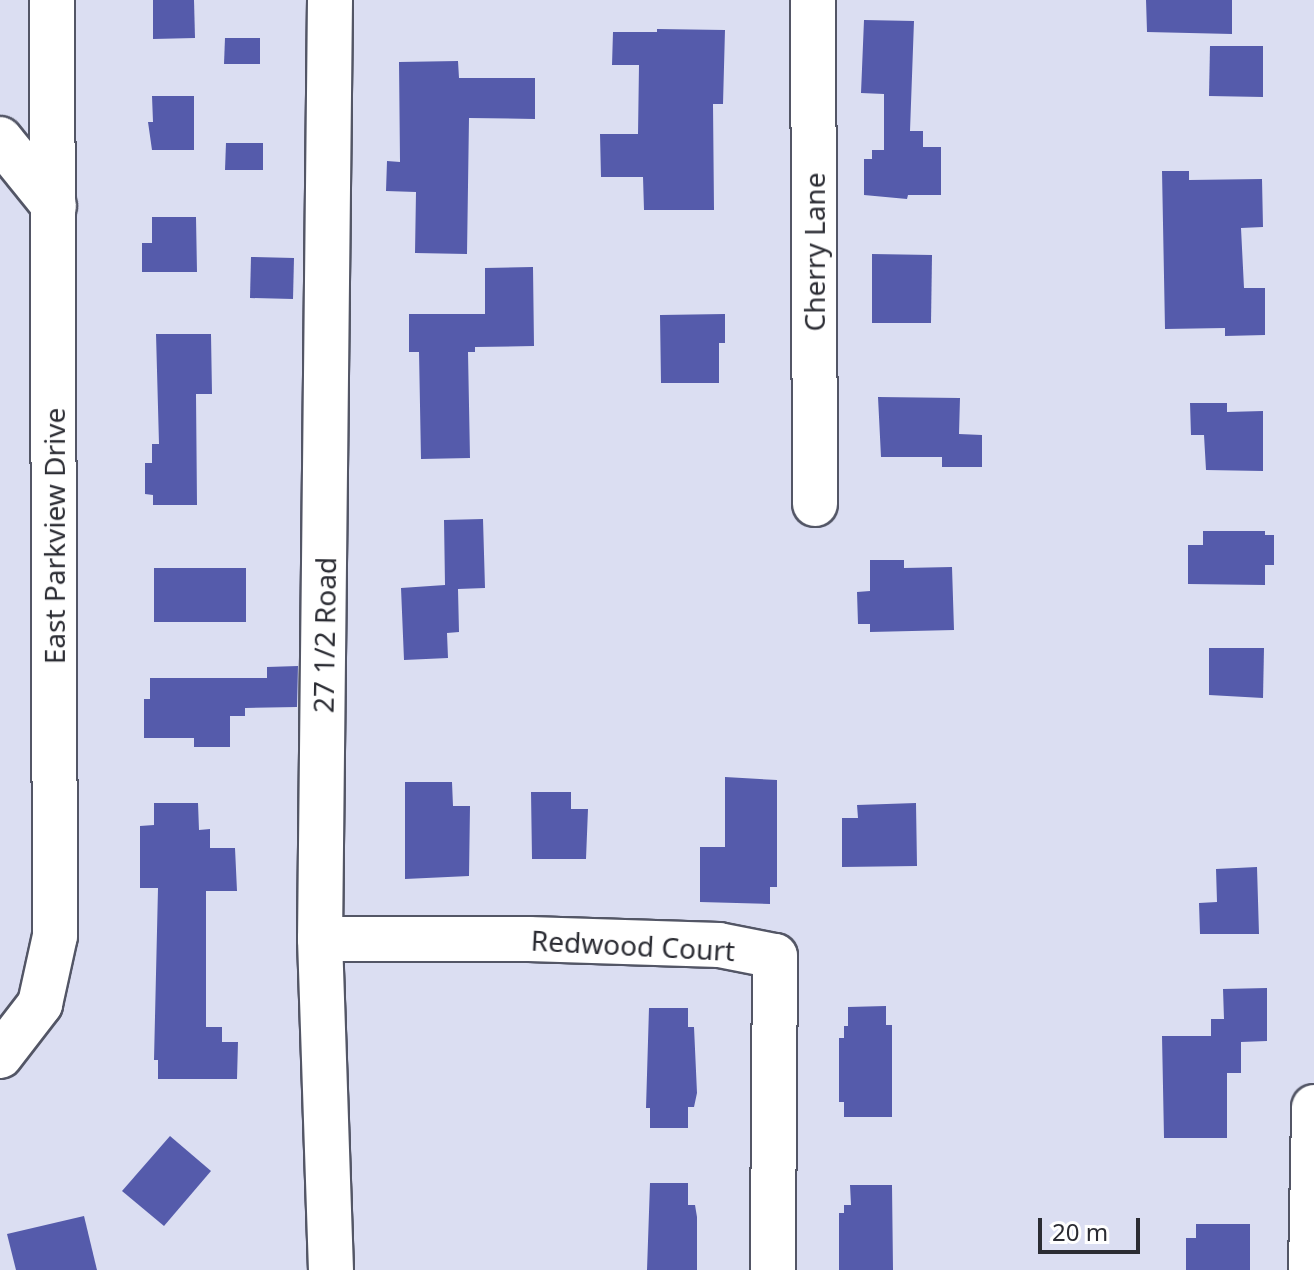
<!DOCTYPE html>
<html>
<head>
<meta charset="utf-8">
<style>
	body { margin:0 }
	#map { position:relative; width:1314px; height:1270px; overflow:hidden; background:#dbdef2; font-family:"Noto Sans",sans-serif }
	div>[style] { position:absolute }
	.building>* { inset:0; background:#555bab }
	.roads { filter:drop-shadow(2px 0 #535666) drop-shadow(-2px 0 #535666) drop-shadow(0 2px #535666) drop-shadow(0 -2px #535666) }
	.minor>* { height:44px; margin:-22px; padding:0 22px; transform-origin:22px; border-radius:22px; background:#fff }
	span { translate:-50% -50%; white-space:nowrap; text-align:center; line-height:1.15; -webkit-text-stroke:8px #fff; paint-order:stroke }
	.street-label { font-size:28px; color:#2b2c33 }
	.scale { position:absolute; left:1038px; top:1218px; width:102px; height:36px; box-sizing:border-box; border:4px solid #2b2c33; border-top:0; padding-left:10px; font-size:24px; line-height:28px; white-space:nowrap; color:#2b2c33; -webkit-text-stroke:6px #fff; paint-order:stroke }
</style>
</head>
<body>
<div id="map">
	<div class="building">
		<i style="clip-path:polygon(153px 0,194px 0,195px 38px,153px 39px)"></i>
		<i style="clip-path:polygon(1146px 0,1232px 0,1232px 34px,1147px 32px)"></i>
		<i style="clip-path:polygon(864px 20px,914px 21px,910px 131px,923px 131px,923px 147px,941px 147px,941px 195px,908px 195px,907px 199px,864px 195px,864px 159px,872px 159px,872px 150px,884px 150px,884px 94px,861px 93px)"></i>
		<i style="clip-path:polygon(657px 29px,725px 30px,723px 104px,713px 104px,714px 210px,644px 210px,643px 177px,601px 177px,600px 134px,638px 134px,639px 65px,612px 65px,613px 32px,657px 32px)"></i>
		<i style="clip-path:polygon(225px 38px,260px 38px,260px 64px,224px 64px)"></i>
		<i style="clip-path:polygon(1210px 46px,1263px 46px,1263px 97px,1209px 96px)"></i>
		<i style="clip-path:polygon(458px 61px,459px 78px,535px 78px,535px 119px,469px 118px,467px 254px,415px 253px,416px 192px,386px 191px,387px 161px,400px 162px,399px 62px)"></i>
		<i style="clip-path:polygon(152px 96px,194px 96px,194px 150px,152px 150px,148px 122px,153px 122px)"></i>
		<i style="clip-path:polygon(226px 143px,263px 143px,263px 170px,225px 170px)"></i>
		<i style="clip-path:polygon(1162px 171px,1189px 171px,1189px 180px,1262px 179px,1263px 227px,1241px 228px,1244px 288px,1265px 288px,1265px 335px,1225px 336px,1225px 328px,1165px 329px)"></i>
		<i style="clip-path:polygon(152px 217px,196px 217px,197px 272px,142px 272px,142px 243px,152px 243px)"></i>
		<i style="clip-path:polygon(872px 254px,932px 255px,931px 323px,872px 323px)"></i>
		<i style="clip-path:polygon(251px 257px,294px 258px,293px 299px,250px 298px)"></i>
		<i style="clip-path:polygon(533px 267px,534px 346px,475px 347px,475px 352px,468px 352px,470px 458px,421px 459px,419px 352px,409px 352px,409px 314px,485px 314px,485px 268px)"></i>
		<i style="clip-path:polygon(725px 314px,725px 343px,719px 343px,719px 383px,661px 383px,660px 315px)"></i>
		<i style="clip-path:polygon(156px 334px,211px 334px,212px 394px,196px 394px,197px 505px,153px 505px,153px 495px,145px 494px,145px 463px,152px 463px,152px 444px,159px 444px)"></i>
		<i style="clip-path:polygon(878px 397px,960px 398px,959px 434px,982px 435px,982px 467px,942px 467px,942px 457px,881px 457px)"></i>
		<i style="clip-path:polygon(1190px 403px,1227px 403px,1227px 412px,1263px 411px,1263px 471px,1206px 470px,1204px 435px,1191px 435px)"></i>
		<i style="clip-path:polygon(483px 519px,485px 588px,458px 589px,459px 632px,447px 633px,448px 658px,404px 660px,401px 588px,445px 585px,444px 520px)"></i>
		<i style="clip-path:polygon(1203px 531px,1265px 531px,1265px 535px,1274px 535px,1274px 565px,1265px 565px,1265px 585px,1188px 584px,1188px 545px,1203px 545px)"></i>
		<i style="clip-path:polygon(870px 560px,904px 560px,904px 568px,952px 567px,954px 630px,870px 632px,870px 624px,858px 624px,857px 592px,870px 591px)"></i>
		<i style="clip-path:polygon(154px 568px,246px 568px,246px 622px,154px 622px)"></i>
		<i style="clip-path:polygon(1209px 648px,1264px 648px,1263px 698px,1209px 695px)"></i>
		<i style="clip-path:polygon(298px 666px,297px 707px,245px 708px,245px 716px,230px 716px,230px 747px,194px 747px,194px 738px,144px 738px,144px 699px,150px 699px,150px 678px,267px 678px,267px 667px)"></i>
		<i style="clip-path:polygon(725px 777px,777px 780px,777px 887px,770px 887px,770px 904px,700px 902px,700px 847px,725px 847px)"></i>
		<i style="clip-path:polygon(405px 782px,452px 782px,453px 806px,470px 806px,469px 876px,405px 879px)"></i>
		<i style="clip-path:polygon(531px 792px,571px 792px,571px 809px,588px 809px,586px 859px,532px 859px)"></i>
		<i style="clip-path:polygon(154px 803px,198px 803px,199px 830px,210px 829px,210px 848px,235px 848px,237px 891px,206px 891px,206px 1027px,222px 1027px,222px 1042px,238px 1042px,237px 1079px,158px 1079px,158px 1060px,154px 1060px,158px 888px,140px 888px,140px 826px,154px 825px)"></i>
		<i style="clip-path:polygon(916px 803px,917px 866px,842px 867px,842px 818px,858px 818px,857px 805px)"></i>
		<i style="clip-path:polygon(1257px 867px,1259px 934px,1200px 934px,1199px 903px,1217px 902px,1216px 869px)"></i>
		<i style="clip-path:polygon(1267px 988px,1267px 1041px,1241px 1042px,1241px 1073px,1227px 1073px,1227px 1138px,1164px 1138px,1162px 1036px,1211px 1036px,1211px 1019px,1224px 1019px,1223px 989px)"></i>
		<i style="clip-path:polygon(886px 1006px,886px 1025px,892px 1025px,892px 1117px,844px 1117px,844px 1102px,839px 1102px,839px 1038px,844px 1038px,844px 1026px,848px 1026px,848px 1007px)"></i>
		<i style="clip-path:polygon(649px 1008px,688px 1008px,688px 1027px,694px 1027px,697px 1093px,694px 1107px,688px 1107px,688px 1128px,650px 1128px,650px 1108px,646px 1108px)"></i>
		<i style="clip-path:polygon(170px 1136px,211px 1171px,164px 1226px,122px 1191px)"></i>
		<i style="clip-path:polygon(650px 1183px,688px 1183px,688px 1205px,695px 1205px,697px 1217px,697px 1270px,647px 1270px)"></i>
		<i style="clip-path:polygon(850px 1185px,892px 1185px,893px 1270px,839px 1270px,839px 1213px,844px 1213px,844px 1205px,851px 1205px)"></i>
		<i style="clip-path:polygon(84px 1216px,97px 1270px,16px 1270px,7px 1234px)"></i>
		<i style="clip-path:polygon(1196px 1224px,1250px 1224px,1250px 1270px,1186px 1270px,1186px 1238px,1196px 1238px)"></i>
	</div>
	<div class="roads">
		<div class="minor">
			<i style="left:330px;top:0;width:939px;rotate:90.61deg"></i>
			<i style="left:320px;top:939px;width:331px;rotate:88.1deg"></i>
			<i style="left:813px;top:0;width:504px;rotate:89.77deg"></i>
			<i style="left:0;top:139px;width:86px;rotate:51.1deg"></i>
			<i style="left:320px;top:939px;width:209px"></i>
			<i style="left:529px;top:939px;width:190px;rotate:1.8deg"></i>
			<i style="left:719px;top:945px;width:57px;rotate:11.1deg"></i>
			<i style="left:775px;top:956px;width:314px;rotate:90.4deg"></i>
			<i style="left:0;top:1056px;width:66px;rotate:-52.4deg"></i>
			<i style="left:40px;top:1004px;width:70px;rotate:-77.6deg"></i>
			<i style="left:55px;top:936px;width:936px;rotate:-90.18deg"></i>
			<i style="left:1311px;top:1270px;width:163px;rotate:-88.9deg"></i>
		</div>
	</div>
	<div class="street-label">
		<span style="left:814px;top:252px;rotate:-90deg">Cherry Lane</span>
		<span style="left:54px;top:536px;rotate:-90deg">East Parkview Drive</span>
		<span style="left:324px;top:635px;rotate:-89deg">27 1/2 Road</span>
		<span style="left:633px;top:945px;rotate:3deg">Redwood Court</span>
	</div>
	<div class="scale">20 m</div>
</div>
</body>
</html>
